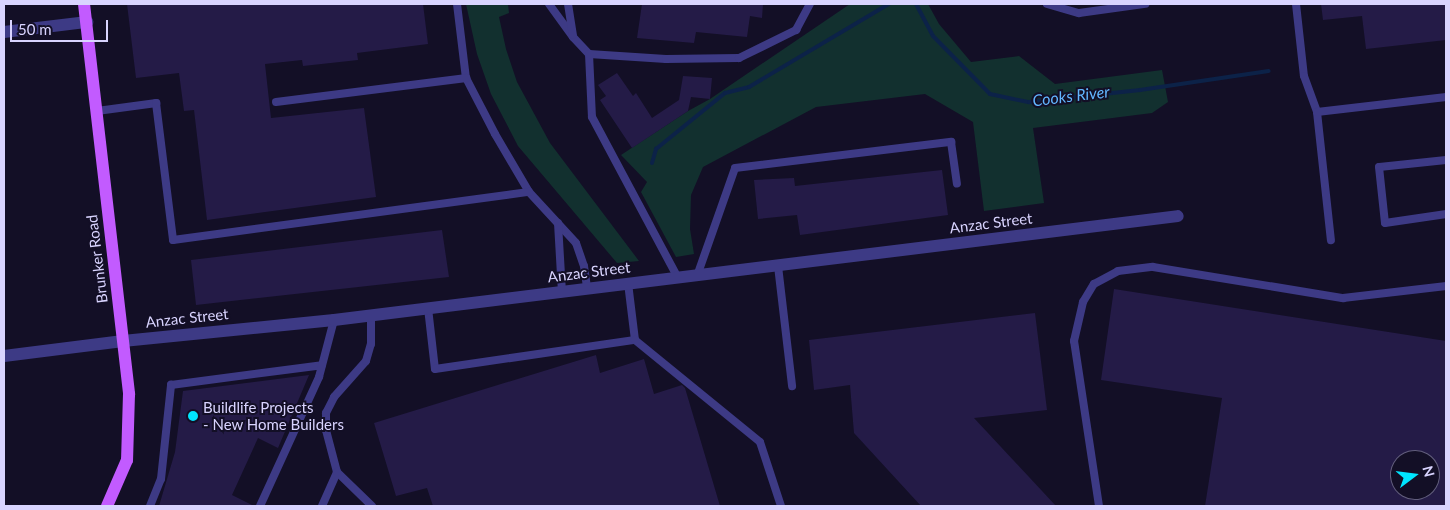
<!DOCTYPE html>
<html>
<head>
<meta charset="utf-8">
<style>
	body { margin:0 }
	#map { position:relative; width:1450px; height:510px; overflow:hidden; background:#130f26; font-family:Lato,sans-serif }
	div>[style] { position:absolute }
	.green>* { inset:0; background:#12302f }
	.stream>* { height:4px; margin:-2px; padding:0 2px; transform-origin:2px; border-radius:2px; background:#0c2248 }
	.building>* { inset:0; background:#241b47 }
	.service>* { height:8px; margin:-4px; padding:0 4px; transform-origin:4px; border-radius:4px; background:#3d3a85 }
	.minor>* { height:12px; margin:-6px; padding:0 6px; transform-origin:6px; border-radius:6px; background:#3d3a85 }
	.tertiary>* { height:12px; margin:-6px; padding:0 6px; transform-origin:6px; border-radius:6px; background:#3d3a85 }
	.primary>* { height:12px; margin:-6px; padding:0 6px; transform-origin:6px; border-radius:6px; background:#c25bff }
	.dots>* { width:14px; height:14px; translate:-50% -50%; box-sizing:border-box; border:2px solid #130f26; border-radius:50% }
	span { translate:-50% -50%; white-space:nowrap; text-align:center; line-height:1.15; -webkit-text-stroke:4px #130f26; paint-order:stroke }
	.street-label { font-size:15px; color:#d9d4ff }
	.poi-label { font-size:15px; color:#d9d4ff }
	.left { translate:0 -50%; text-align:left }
	.water-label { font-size:16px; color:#62b6ff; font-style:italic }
	.frame { position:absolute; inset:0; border:5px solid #d9d4ff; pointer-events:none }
	.north { position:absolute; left:1390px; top:450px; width:50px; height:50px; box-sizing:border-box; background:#130f26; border:1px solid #625e7d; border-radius:50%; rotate:75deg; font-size:14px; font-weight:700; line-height:20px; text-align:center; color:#d9d4ff }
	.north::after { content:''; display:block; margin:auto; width:18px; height:22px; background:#00e5ff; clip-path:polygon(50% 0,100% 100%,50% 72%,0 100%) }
	.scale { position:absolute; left:10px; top:20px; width:98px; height:22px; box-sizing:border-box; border:2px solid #d9d4ff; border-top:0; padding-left:6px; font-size:15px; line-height:18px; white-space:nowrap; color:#d9d4ff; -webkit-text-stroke:4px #130f26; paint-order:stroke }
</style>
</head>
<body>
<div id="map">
	<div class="green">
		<i style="clip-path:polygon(466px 4px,508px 4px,509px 13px,499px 17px,506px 49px,517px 82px,550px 143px,639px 261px,617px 263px,518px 146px,491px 94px,477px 54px)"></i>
		<i style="clip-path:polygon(850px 4px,928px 4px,939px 24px,971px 62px,1019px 56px,1055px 84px,1162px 70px,1168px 102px,1152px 113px,1033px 128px,1044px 203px,984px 211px,973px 122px,925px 94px,816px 107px,703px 167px,691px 195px,690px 229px,694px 254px,676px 257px,641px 192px,647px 182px,621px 155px,688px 111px,710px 99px)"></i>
	</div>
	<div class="stream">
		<i style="left:916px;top:4px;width:36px;rotate:62deg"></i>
		<i style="left:933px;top:36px;width:81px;rotate:45.5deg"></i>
		<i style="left:990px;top:94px;width:40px;rotate:12deg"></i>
		<i style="left:1029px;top:102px;width:112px;rotate:-6.2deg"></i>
		<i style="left:1140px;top:90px;width:130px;rotate:-8.4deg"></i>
		<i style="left:652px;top:163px;width:15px;rotate:-74deg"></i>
		<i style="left:656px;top:149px;width:89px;rotate:-39.1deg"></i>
		<i style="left:725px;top:93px;width:25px;rotate:-14deg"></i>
		<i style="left:749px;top:87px;width:163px;rotate:-30.7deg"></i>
	</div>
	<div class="building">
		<i style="clip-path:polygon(127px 4px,423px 4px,428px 44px,357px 53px,358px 60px,303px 66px,302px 60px,265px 64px,271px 118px,364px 108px,376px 197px,207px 220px,194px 110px,184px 111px,179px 73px,136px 78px)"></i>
		<i style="clip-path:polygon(642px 4px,763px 4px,762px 18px,750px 16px,747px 37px,696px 32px,694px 43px,637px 38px)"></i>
		<i style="clip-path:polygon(1321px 4px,1446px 4px,1446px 40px,1366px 49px,1362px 16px,1323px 20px)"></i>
		<i style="clip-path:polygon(617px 73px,633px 96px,636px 93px,652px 118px,679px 100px,683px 76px,712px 78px,710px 99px,691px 97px,688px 111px,632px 148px,600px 100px,606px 96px,598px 85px)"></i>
		<i style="clip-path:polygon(942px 170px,948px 215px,800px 235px,797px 215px,758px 219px,754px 180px,794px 178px,795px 186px)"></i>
		<i style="clip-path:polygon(442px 230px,449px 277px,196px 305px,191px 260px)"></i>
		<i style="clip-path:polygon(evenodd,1114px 289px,1446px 341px,1446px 506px,1205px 506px,1222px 398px,1101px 380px,1114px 289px,1400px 460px,1430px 460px,1430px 490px,1400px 490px,1400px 460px)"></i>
		<i style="clip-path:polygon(1035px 313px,1047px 410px,974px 418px,1056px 506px,921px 506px,854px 433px,850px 385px,814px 390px,809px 340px)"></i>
		<i style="clip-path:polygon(596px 355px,600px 373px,644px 359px,654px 394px,682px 385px,685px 388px,720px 506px,433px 506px,427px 488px,396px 496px,374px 423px)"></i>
		<i style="clip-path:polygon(309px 375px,278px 448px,258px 438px,232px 495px,254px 506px,159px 506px,175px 452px,183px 391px)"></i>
	</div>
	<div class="service">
		<i style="left:457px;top:4px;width:75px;rotate:83.1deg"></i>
		<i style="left:466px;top:78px;width:63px;rotate:62.6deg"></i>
		<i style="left:495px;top:134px;width:67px;rotate:59.6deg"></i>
		<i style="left:529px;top:192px;width:69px;rotate:47.3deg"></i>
		<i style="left:576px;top:243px;width:24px;rotate:71deg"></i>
		<i style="left:584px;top:266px;width:22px;rotate:82deg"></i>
		<i style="left:549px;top:4px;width:41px;rotate:54deg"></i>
		<i style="left:573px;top:37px;width:23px;rotate:47deg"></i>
		<i style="left:589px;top:54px;width:63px;rotate:87.3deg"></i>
		<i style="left:592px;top:117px;width:183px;rotate:61.9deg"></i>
		<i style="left:568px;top:4px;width:31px;rotate:81deg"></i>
		<i style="left:1047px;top:4px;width:33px;rotate:16deg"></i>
		<i style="left:1079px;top:13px;width:67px;rotate:-7.8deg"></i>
		<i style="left:1296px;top:4px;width:72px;rotate:83.7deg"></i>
		<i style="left:1304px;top:76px;width:38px;rotate:70deg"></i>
		<i style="left:1317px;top:112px;width:129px;rotate:83.8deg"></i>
		<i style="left:589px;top:54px;width:77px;rotate:3.7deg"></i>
		<i style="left:666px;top:59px;width:73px;rotate:-0.8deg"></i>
		<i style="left:739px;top:58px;width:64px;rotate:-26.2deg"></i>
		<i style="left:796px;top:30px;width:30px;rotate:-62deg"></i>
		<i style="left:276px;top:102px;width:192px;rotate:-7.2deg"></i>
		<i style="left:97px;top:111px;width:60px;rotate:-7.7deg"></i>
		<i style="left:156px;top:103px;width:138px;rotate:82.9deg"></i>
		<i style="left:173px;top:240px;width:359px;rotate:-7.7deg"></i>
		<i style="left:1317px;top:112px;width:130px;rotate:-6.6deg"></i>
		<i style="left:1446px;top:160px;width:67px;rotate:174deg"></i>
		<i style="left:1379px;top:167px;width:56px;rotate:83.9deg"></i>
		<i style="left:1385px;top:223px;width:62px;rotate:-8.4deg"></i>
		<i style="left:558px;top:223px;width:69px;rotate:86.7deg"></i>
		<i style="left:778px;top:266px;width:121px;rotate:83.3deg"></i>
		<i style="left:697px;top:276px;width:114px;rotate:-70.6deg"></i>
		<i style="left:735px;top:168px;width:218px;rotate:-6.9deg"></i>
		<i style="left:951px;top:142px;width:42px;rotate:81.9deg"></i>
		<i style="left:428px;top:308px;width:61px;rotate:83.5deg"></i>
		<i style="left:435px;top:369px;width:202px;rotate:-8.3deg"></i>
		<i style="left:635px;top:340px;width:57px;rotate:-97deg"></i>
		<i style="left:635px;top:340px;width:161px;rotate:39.2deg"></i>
		<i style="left:760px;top:442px;width:67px;rotate:71.8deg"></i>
		<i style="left:337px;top:472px;width:43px;rotate:-104.7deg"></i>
		<i style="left:326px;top:430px;width:17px;rotate:-90deg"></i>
		<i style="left:326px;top:413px;width:18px;rotate:-63deg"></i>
		<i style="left:334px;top:397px;width:48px;rotate:-48.4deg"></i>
		<i style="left:366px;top:361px;width:18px;rotate:-74deg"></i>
		<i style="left:371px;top:344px;width:29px;rotate:-90deg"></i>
		<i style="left:150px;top:506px;width:29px;rotate:-68deg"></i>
		<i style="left:161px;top:479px;width:95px;rotate:-83.9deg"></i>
		<i style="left:171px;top:385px;width:152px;rotate:-7.5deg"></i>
		<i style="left:260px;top:506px;width:142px;rotate:-65.4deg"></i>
		<i style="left:319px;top:377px;width:59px;rotate:-75.3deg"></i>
		<i style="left:322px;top:506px;width:37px;rotate:-66deg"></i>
		<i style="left:337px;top:472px;width:49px;rotate:44.2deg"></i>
		<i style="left:1099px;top:506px;width:167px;rotate:-98.6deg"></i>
		<i style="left:1074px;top:341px;width:40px;rotate:-77deg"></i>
		<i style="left:1083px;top:302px;width:21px;rotate:-59deg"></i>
		<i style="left:1094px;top:284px;width:27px;rotate:-28deg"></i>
		<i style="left:1118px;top:271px;width:35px;rotate:-7deg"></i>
		<i style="left:1153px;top:267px;width:193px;rotate:9.3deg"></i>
		<i style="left:1343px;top:298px;width:104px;rotate:-6.6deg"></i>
	</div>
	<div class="minor">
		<i style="left:4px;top:32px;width:84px;rotate:-6.9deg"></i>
		<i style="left:123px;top:341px;width:212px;rotate:-5.7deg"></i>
		<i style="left:334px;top:320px;width:850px;rotate:-7.02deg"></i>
	</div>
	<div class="tertiary">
		<i style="left:4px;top:356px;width:120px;rotate:-7.2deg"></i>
	</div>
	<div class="primary">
		<i style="left:84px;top:4px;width:393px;rotate:83.4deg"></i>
		<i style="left:129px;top:394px;width:66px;rotate:91.7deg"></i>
		<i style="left:127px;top:460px;width:50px;rotate:113.5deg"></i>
	</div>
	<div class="dots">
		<i style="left:193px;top:416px;background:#00e5ff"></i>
	</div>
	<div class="street-label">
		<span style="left:991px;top:223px;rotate:-7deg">Anzac Street</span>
		<span style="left:97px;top:259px;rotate:-97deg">Brunker Road</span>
		<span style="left:589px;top:272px;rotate:-7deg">Anzac Street</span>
		<span style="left:187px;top:318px;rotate:-6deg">Anzac Street</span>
	</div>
	<div class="poi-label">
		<span class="left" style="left:203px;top:416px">Buildlife Projects<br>- New Home Builders</span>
	</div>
	<div class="water-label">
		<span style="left:1071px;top:96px;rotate:-7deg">Cooks River</span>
	</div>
	<div class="frame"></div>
	<div class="north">N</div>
	<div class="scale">50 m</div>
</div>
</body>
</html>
